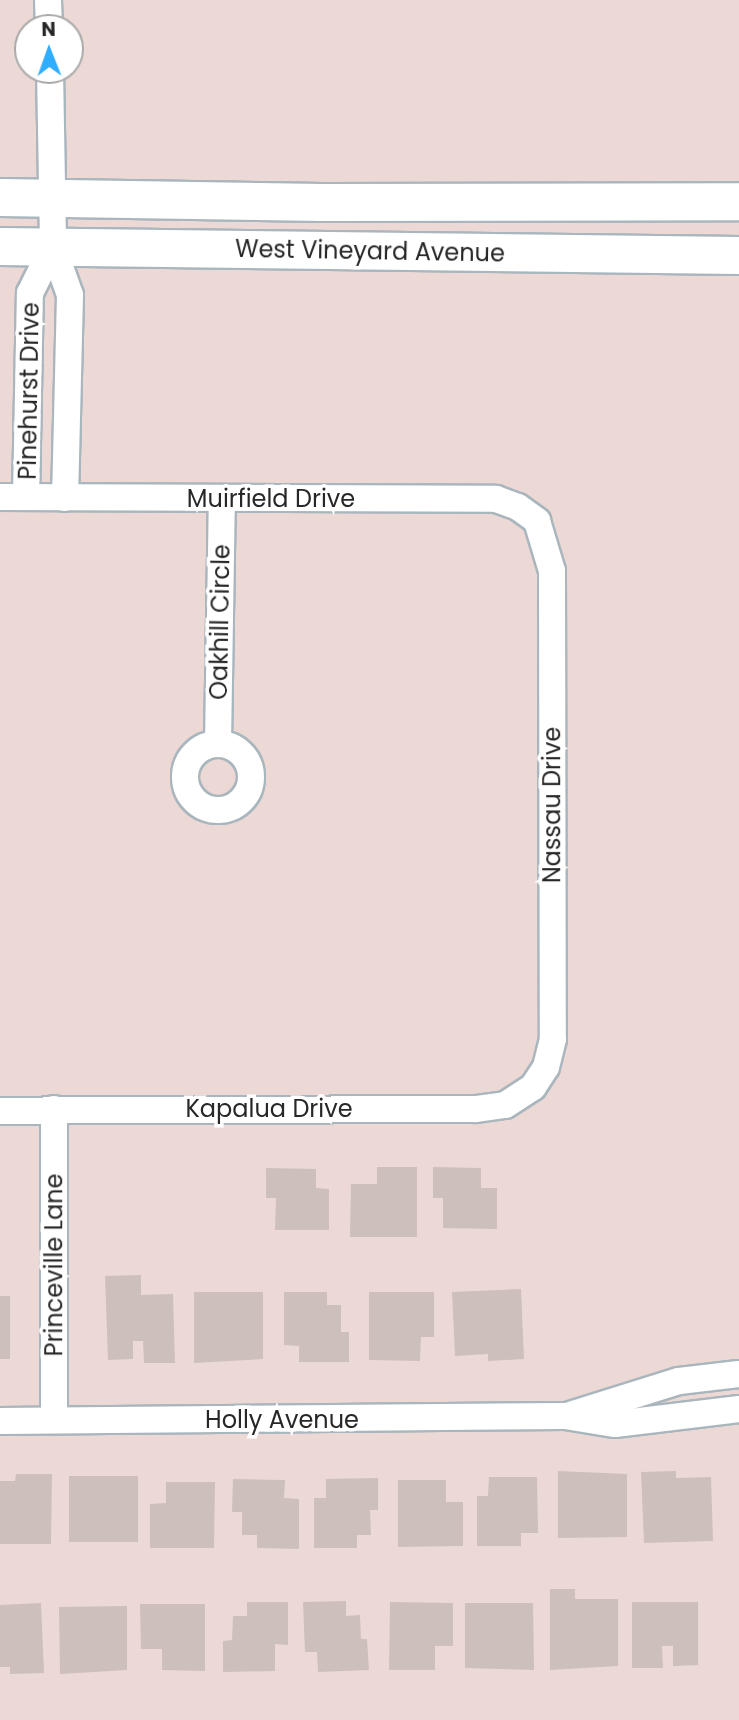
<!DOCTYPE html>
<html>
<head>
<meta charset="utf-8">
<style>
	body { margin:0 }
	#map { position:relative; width:739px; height:1720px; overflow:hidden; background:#ecd9d6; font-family:Poppins,sans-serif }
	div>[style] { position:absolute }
	.building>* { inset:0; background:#cdbfbc }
	.roads { filter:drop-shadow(2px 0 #aab6bd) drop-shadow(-2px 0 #aab6bd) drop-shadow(0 2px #aab6bd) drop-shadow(0 -2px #aab6bd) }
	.minor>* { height:26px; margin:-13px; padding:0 13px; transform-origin:13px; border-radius:13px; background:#fff }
	.minor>.ring { margin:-13px; padding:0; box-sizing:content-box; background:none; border:26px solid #fff; border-radius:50% }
	.secondary>* { height:37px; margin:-18.5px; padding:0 18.5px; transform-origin:18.5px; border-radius:18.5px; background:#fff }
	span { translate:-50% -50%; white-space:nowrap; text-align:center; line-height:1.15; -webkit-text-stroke:7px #fff; paint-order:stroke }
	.street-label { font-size:24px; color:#272727 }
	.north { position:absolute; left:14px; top:14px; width:70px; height:70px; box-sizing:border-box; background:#fff; border:2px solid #a9a9a9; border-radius:50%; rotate:359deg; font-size:19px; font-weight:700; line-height:28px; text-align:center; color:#272727 }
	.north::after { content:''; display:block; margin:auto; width:24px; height:32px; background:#30adff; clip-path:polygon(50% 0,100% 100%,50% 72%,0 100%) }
</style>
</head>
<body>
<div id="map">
	<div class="building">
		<i style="clip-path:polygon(377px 1167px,417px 1167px,417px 1237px,350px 1237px,351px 1184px,377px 1184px)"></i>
		<i style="clip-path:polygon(433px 1167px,481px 1168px,481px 1188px,497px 1188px,497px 1229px,443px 1228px,443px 1198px,433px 1198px)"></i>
		<i style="clip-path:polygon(266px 1168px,316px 1169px,316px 1188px,329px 1189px,329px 1230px,275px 1230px,276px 1198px,266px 1198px)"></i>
		<i style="clip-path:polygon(141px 1275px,141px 1295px,173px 1294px,175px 1363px,144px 1363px,143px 1341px,133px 1341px,133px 1359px,108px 1360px,105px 1276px)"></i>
		<i style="clip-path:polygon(521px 1289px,524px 1359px,488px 1361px,488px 1354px,455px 1356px,452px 1292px)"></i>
		<i style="clip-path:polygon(194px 1292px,263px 1292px,263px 1359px,194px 1363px)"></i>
		<i style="clip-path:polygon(284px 1292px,327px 1292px,327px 1305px,341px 1305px,341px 1332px,349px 1332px,349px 1362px,299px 1362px,299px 1346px,284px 1345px)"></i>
		<i style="clip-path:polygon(369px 1292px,434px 1292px,434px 1337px,421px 1337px,420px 1361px,369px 1360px)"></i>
		<i style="clip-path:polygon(0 1296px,10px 1296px,10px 1359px,0 1359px)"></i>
		<i style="clip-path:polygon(558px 1471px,627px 1474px,627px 1537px,558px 1538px)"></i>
		<i style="clip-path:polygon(676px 1471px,676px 1478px,711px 1477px,713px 1541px,644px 1543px,641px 1472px)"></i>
		<i style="clip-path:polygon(16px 1474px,52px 1474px,51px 1544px,0 1544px,0 1481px,15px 1481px)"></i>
		<i style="clip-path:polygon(69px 1476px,138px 1476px,138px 1542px,69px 1542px)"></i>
		<i style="clip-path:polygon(489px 1477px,537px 1477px,538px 1533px,521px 1533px,521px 1546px,477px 1546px,477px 1496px,488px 1496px)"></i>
		<i style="clip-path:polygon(378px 1478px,378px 1510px,370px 1510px,371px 1535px,357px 1535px,357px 1548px,314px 1548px,314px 1498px,326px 1498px,326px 1479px)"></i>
		<i style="clip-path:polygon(233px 1479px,285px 1480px,284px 1498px,299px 1499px,299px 1549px,257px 1548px,257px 1535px,242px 1535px,242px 1512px,232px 1512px)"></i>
		<i style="clip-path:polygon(398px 1480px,446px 1480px,446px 1502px,463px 1502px,463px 1546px,398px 1547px)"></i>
		<i style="clip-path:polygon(166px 1482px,215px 1482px,214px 1548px,150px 1548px,150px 1504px,166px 1503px)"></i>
		<i style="clip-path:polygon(550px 1589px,575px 1589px,575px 1599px,618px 1599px,618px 1666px,550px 1670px)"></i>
		<i style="clip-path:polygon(346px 1601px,346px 1616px,360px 1615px,361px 1639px,367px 1639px,369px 1670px,318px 1672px,317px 1652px,305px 1652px,303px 1602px)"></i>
		<i style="clip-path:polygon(247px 1602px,288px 1602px,288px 1645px,275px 1644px,275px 1671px,223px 1672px,223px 1641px,232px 1640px,233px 1616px,247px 1616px)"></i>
		<i style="clip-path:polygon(390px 1602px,453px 1603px,453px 1646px,435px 1646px,435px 1670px,389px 1670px)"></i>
		<i style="clip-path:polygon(632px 1602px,698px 1602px,698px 1665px,673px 1666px,673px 1646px,662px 1646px,663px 1668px,632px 1668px)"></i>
		<i style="clip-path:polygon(41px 1603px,44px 1673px,10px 1674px,10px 1667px,0 1667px,0 1605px)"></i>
		<i style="clip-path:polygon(465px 1603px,533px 1603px,534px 1670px,465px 1668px)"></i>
		<i style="clip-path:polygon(140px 1604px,205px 1604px,205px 1671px,162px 1670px,162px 1649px,141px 1649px)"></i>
		<i style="clip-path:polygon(127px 1606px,127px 1670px,60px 1674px,59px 1607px)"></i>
	</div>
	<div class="roads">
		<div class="minor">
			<i style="left:48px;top:0;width:28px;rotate:88deg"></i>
			<i style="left:50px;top:70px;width:177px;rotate:89deg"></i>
			<i style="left:53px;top:247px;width:51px;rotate:70.5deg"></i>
			<i style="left:70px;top:295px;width:203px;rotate:91.4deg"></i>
			<i style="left:0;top:497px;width:496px;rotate:0.2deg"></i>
			<i style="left:496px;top:499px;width:23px;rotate:20deg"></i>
			<i style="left:518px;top:507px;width:24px;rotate:36deg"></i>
			<i style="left:537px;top:521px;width:52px;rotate:73.3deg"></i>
			<i style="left:552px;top:571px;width:468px;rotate:89.9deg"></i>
			<i style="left:553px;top:1039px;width:29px;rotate:104deg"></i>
			<i style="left:546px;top:1067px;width:24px;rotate:123deg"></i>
			<i style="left:533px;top:1087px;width:33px;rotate:147deg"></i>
			<i style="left:505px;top:1105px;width:30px;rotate:172deg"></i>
			<i style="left:475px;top:1109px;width:475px;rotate:179.8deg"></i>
			<i style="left:26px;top:497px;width:204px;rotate:-88.9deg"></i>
			<i style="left:30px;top:293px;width:51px;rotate:-63.4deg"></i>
			<i class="ring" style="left:185px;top:744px;width:40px;height:40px"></i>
			<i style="left:218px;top:744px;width:244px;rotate:-89.1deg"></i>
			<i style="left:54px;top:1109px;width:311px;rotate:90deg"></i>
			<i style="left:567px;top:1416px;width:117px;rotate:-17.4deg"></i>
			<i style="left:679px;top:1381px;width:60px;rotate:-6.7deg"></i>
			<i style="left:0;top:1421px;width:565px;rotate:-0.51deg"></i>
			<i style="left:565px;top:1416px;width:51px;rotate:9.1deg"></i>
			<i style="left:615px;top:1424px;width:125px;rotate:-6.9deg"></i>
		</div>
		<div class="secondary">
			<i style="left:0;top:197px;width:322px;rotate:0.9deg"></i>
			<i style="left:322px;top:202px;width:417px;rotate:-0.1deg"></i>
			<i style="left:0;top:246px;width:739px;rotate:0.7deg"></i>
		</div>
	</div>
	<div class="street-label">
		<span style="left:370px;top:251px;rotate:1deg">West Vineyard Avenue</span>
		<span style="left:29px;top:391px;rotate:-89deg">Pinehurst Drive</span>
		<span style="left:271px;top:499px">Muirfield Drive</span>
		<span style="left:220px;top:622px;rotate:-89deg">Oakhill Circle</span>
		<span style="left:552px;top:805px;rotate:-90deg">Nassau Drive</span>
		<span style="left:269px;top:1109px">Kapalua Drive</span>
		<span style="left:54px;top:1265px;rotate:-90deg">Princeville Lane</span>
		<span style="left:282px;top:1420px">Holly Avenue</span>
	</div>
	<div class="north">N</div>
</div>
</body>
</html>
